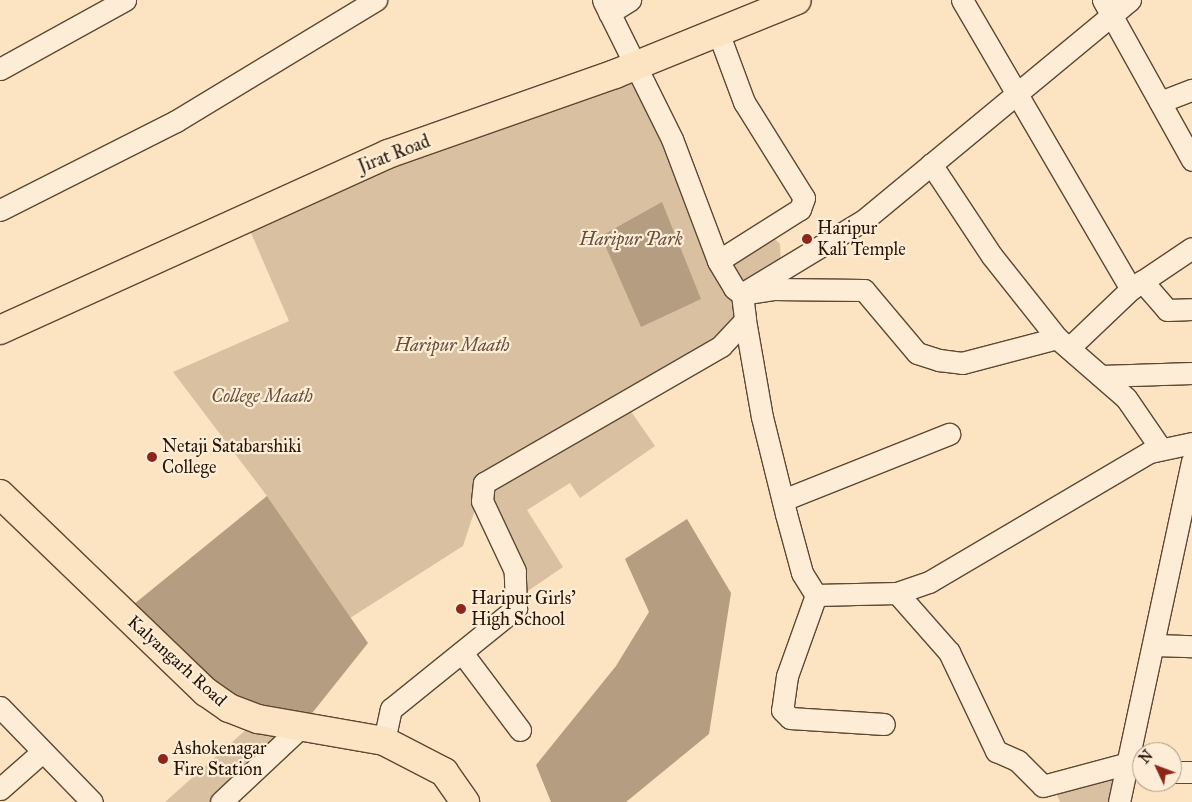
<!DOCTYPE html>
<html>
<head>
<meta charset="utf-8">
<style>
	body { margin:0 }
	#map { position:relative; width:1192px; height:802px; overflow:hidden; background:#fce3c1; font-family:"IM FELL Great Primer",serif }
	div>[style] { position:absolute }
	.green>* { inset:0; background:#d8c0a1 }
	.water>* { inset:0; background:#b49d81 }
	.roads { filter:drop-shadow(1px 0 #5d4834) drop-shadow(-1px 0 #5d4834) drop-shadow(0 1px #5d4834) drop-shadow(0 -1px #5d4834) }
	.minor>* { height:21px; margin:-10.5px; padding:0 10.5px; transform-origin:10.5px; border-radius:10.5px; background:#fdedd7 }
	.major>* { height:28px; margin:-14px; padding:0 14px; transform-origin:14px; border-radius:14px; background:#fce3c1 }
	.dots>* { width:14px; height:14px; translate:-50% -50%; box-sizing:border-box; border:2px solid #fdedd7; border-radius:50% }
	span { translate:-50% -50%; white-space:nowrap; text-align:center; line-height:1.15; -webkit-text-stroke:4.5px #fdedd7; paint-order:stroke }
	.street-label { font-size:18px; color:#281405 }
	.poi-label { font-size:18px; color:#281405 }
	.left { translate:0 -50%; text-align:left }
	.park-label { font-size:18px; color:#66503c; font-style:italic }
	.north { position:absolute; left:1132px; top:742px; width:50px; height:50px; box-sizing:border-box; background:#fdedd7; border:1px solid #a89683; border-radius:50%; rotate:313deg; font-size:14px; font-weight:700; line-height:20px; text-align:center; color:#281405 }
	.north::after { content:''; display:block; margin:auto; width:18px; height:22px; background:#8f2418; clip-path:polygon(50% 0,100% 100%,50% 72%,0 100%) }
</style>
</head>
<body>
<div id="map">
	<div class="green">
		<i style="clip-path:polygon(635px 66px,718px 260px,767px 231px,780px 244px,781px 270px,742px 294px,745px 320px,630px 410px,655px 446px,580px 498px,570px 483px,527px 510px,563px 567px,519px 597px,481px 491px,463px 546px,350px 618px,267px 496px,173px 372px,289px 321px,245px 219px)"></i>
		<i style="clip-path:polygon(258px 719px,301px 727px,220px 802px,165px 802px)"></i>
		<i style="clip-path:polygon(1125px 767px,1116px 802px,1060px 802px,1052px 783px)"></i>
	</div>
	<div class="water">
		<i style="clip-path:polygon(662px 202px,701px 299px,641px 327px,601px 236px)"></i>
		<i style="clip-path:polygon(267px 496px,368px 643px,301px 727px,258px 719px,123px 613px)"></i>
		<i style="clip-path:polygon(687px 519px,731px 593px,709px 734px,626px 802px,551px 802px,536px 765px,616px 666px,649px 612px,625px 559px)"></i>
	</div>
	<div class="roads">
		<div class="minor">
			<i style="left:603px;top:0;width:155px;rotate:63.6deg"></i>
			<i style="left:672px;top:139px;width:130px;rotate:69.3deg"></i>
			<i style="left:718px;top:261px;width:31px;rotate:59deg"></i>
			<i style="left:734px;top:288px;width:10px;rotate:37deg"></i>
			<i style="left:742px;top:294px;width:30px;rotate:-9deg"></i>
			<i style="left:772px;top:289px;width:92px;rotate:0.6deg"></i>
			<i style="left:864px;top:290px;width:82px;rotate:49.9deg"></i>
			<i style="left:917px;top:353px;width:23px;rotate:18deg"></i>
			<i style="left:939px;top:360px;width:23px;rotate:7deg"></i>
			<i style="left:962px;top:363px;width:98px;rotate:-14.7deg"></i>
			<i style="left:1057px;top:338px;width:91px;rotate:41deg"></i>
			<i style="left:1126px;top:398px;width:62px;rotate:55.5deg"></i>
			<i style="left:962px;top:0;width:335px;rotate:59.7deg"></i>
			<i style="left:1103px;top:0;width:183px;rotate:60.9deg"></i>
			<i style="left:1130px;top:0;width:345px;rotate:140.4deg"></i>
			<i style="left:864px;top:220px;width:143px;rotate:148.8deg"></i>
			<i style="left:742px;top:294px;width:26px;rotate:83deg"></i>
			<i style="left:745px;top:320px;width:98px;rotate:80.1deg"></i>
			<i style="left:762px;top:417px;width:100px;rotate:76.1deg"></i>
			<i style="left:786px;top:514px;width:61px;rotate:74.8deg"></i>
			<i style="left:802px;top:573px;width:26px;rotate:58deg"></i>
			<i style="left:816px;top:595px;width:81px;rotate:-1.4deg"></i>
			<i style="left:897px;top:593px;width:34px;rotate:-19deg"></i>
			<i style="left:929px;top:582px;width:256px;rotate:-30.5deg"></i>
			<i style="left:1150px;top:452px;width:43px;rotate:-12.1deg"></i>
			<i style="left:609px;top:13px;width:25px;rotate:-32deg"></i>
			<i style="left:718px;top:32px;width:75px;rotate:69.6deg"></i>
			<i style="left:744px;top:102px;width:113px;rotate:58deg"></i>
			<i style="left:804px;top:198px;width:12px;rotate:110deg"></i>
			<i style="left:800px;top:209px;width:97px;rotate:147.6deg"></i>
			<i style="left:0;top:69px;width:143px;rotate:-28.9deg"></i>
			<i style="left:1160px;top:102px;width:34px;rotate:-21deg"></i>
			<i style="left:931px;top:164px;width:110px;rotate:56.5deg"></i>
			<i style="left:992px;top:256px;width:105px;rotate:51.6deg"></i>
			<i style="left:0;top:210px;width:197px;rotate:-26.8deg"></i>
			<i style="left:176px;top:121px;width:234px;rotate:-31.2deg"></i>
			<i style="left:1142px;top:281px;width:38px;rotate:49deg"></i>
			<i style="left:1167px;top:310px;width:25px;rotate:-2deg"></i>
			<i style="left:1069px;top:348px;width:86px;rotate:-43.6deg"></i>
			<i style="left:1131px;top:289px;width:73px;rotate:-33.9deg"></i>
			<i style="left:1101px;top:376px;width:91px;rotate:-1.9deg"></i>
			<i style="left:783px;top:500px;width:179px;rotate:-21.7deg"></i>
			<i style="left:897px;top:593px;width:79px;rotate:48.6deg"></i>
			<i style="left:949px;top:652px;width:110px;rotate:64.6deg"></i>
			<i style="left:996px;top:751px;width:24px;rotate:24deg"></i>
			<i style="left:1018px;top:761px;width:35px;rotate:45deg"></i>
			<i style="left:1043px;top:786px;width:89px;rotate:-15deg"></i>
			<i style="left:816px;top:595px;width:86px;rotate:109.7deg"></i>
			<i style="left:787px;top:676px;width:34px;rotate:98deg"></i>
			<i style="left:782px;top:710px;width:11px;rotate:45deg"></i>
			<i style="left:790px;top:718px;width:94px;rotate:3.7deg"></i>
			<i style="left:1155px;top:645px;width:37px;rotate:2deg"></i>
			<i style="left:463px;top:654px;width:95px;rotate:53.1deg"></i>
			<i style="left:0;top:707px;width:132px;rotate:45.9deg"></i>
			<i style="left:384px;top:741px;width:33px;rotate:-78deg"></i>
			<i style="left:391px;top:709px;width:161px;rotate:-38.9deg"></i>
			<i style="left:516px;top:608px;width:37px;rotate:-92deg"></i>
			<i style="left:515px;top:571px;width:77px;rotate:-115.2deg"></i>
			<i style="left:482px;top:501px;width:18px;rotate:-84deg"></i>
			<i style="left:484px;top:483px;width:274px;rotate:-30deg"></i>
			<i style="left:721px;top:346px;width:35px;rotate:-47deg"></i>
			<i style="left:1172px;top:772px;width:20px"></i>
			<i style="left:0;top:789px;width:55px;rotate:-41.3deg"></i>
			<i style="left:221px;top:802px;width:110px;rotate:-43.2deg"></i>
			<i style="left:1119px;top:802px;width:349px;rotate:-77.9deg"></i>
		</div>
		<div class="major">
			<i style="left:0;top:330px;width:426px;rotate:-24.4deg"></i>
			<i style="left:388px;top:154px;width:241px;rotate:-19.4deg"></i>
			<i style="left:615px;top:74px;width:196px;rotate:-22.1deg"></i>
			<i style="left:0;top:494px;width:286px;rotate:43.9deg"></i>
			<i style="left:206px;top:692px;width:28px;rotate:35deg"></i>
			<i style="left:229px;top:708px;width:31px;rotate:21deg"></i>
			<i style="left:258px;top:719px;width:128px;rotate:9.9deg"></i>
			<i style="left:384px;top:741px;width:68px;rotate:27.3deg"></i>
			<i style="left:444px;top:772px;width:37px;rotate:55deg"></i>
		</div>
	</div>
	<div class="dots">
		<i style="left:807px;top:239px;background:#8f2418"></i>
		<i style="left:152px;top:457px;background:#8f2418"></i>
		<i style="left:461px;top:609px;background:#8f2418"></i>
		<i style="left:163px;top:759px;background:#8f2418"></i>
	</div>
	<div class="street-label">
		<span style="left:394px;top:154px;rotate:-21deg">Jirat Road</span>
		<span style="left:177px;top:661px;rotate:42deg">Kalyangarh Road</span>
	</div>
	<div class="poi-label">
		<span class="left" style="left:817px;top:239px">Haripur<br>Kali Temple</span>
		<span class="left" style="left:162px;top:457px">Netaji Satabarshiki<br>College</span>
		<span class="left" style="left:471px;top:609px">Haripur Girls'<br>High School</span>
		<span class="left" style="left:173px;top:759px">Ashokenagar<br>Fire Station</span>
	</div>
	<div class="park-label">
		<span style="left:631px;top:239px">Haripur Park</span>
		<span style="left:452px;top:345px">Haripur Maath</span>
		<span style="left:262px;top:396px">College Maath</span>
	</div>
	<div class="north">N</div>
</div>
</body>
</html>
